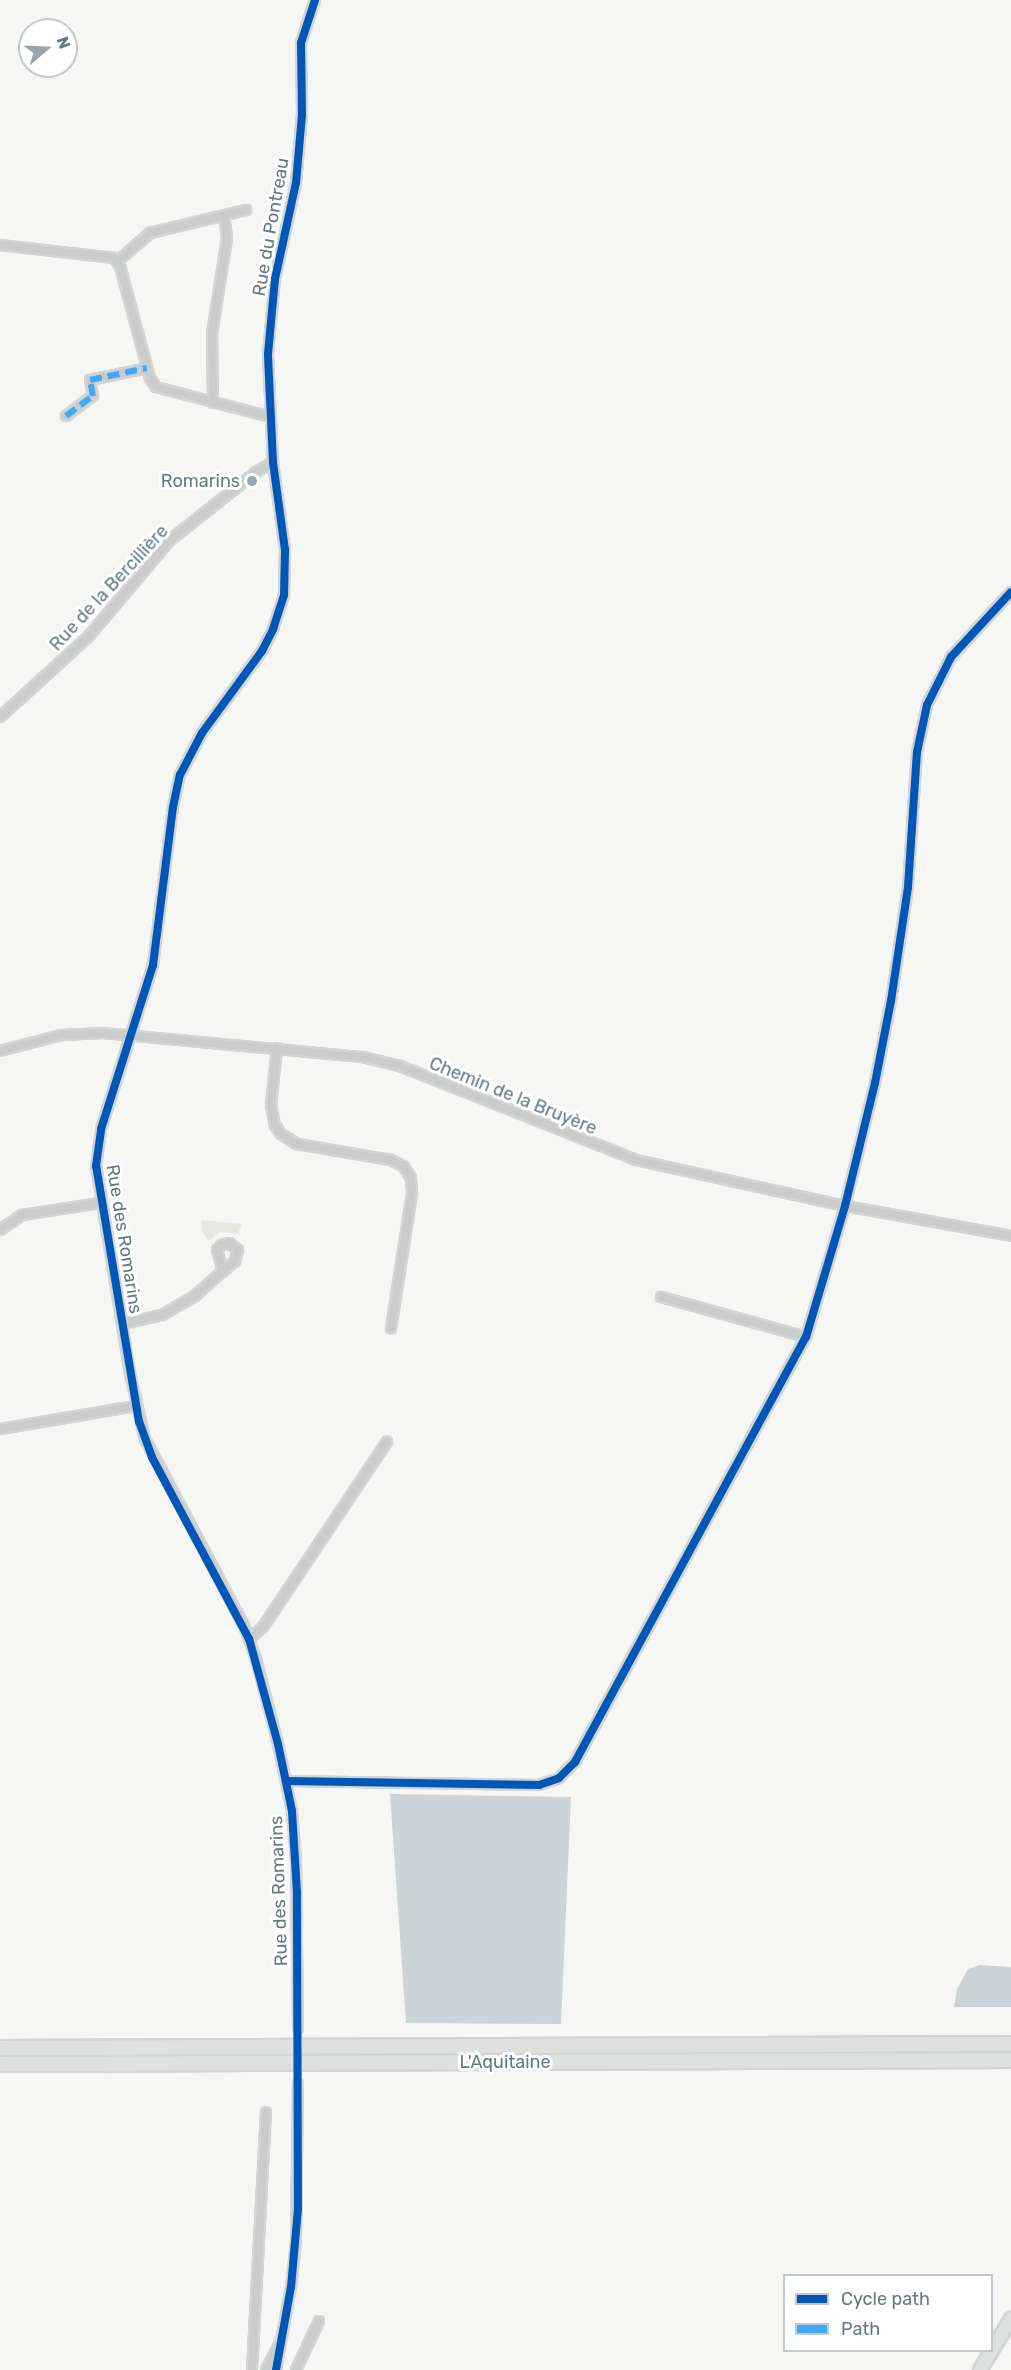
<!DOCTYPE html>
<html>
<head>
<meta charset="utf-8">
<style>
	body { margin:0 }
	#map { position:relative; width:1011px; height:2370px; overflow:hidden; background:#f6f6f4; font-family:Rubik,sans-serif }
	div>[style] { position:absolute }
	.green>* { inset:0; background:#e5e8e1 }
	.water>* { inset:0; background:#cbd4d6 }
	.roads { filter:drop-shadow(2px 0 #d3d4d4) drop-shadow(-2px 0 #d3d4d4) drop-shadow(0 2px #d3d4d4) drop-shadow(0 -2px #d3d4d4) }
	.minor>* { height:8px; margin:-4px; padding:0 4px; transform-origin:4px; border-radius:4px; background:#cacccc }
	.primary>* { height:12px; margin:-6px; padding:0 6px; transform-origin:6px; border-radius:6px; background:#dfe0e0 }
	.motorway>* { height:14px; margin:-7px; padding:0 7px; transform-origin:7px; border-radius:7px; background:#dfe0e0 }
	.minor-bridge>* { height:8px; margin:-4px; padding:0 4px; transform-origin:4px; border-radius:4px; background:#cacccc }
	.quiet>* { height:6px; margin-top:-3px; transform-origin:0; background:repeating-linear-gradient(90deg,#3fa9f5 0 12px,transparent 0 18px) }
	.cycleway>* { height:8px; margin:-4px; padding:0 4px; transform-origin:4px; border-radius:4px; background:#0057b8 }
	.dots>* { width:16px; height:16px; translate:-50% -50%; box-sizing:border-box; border:3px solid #fff; border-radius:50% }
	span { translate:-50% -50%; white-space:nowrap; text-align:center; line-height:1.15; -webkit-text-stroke:6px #fff; paint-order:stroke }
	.street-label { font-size:18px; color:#657985 }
	.poi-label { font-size:18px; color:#657985 }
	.right { translate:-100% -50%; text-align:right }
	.legend { position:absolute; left:783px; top:2274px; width:210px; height:78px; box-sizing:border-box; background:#fff; border:2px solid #c1c9ce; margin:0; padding:8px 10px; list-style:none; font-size:18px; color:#657985 }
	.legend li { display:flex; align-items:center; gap:12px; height:30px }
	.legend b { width:30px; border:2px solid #c1c9ce }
	.north { position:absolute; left:18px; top:18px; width:60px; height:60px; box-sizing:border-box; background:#fff; border:2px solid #c1c9ce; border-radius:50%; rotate:71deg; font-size:16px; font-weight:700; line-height:24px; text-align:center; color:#657985 }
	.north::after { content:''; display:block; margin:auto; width:21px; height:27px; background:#98a5ac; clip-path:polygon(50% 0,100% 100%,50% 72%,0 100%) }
</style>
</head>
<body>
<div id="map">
	<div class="green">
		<i style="clip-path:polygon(202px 1220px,242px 1224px,238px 1234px,220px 1232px,209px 1241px,201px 1230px)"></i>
	</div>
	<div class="water">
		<i style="clip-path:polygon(390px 1794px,571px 1797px,561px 2024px,406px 2023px)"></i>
		<i style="clip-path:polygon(979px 1965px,1011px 1967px,1011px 2007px,954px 2007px,957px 1989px,968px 1969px)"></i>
	</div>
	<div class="roads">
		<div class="minor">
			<i style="left:0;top:245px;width:115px;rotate:6.5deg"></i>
			<i style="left:114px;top:258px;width:10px;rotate:53deg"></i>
			<i style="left:120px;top:266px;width:116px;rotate:75deg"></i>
			<i style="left:150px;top:378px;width:11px;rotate:56deg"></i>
			<i style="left:156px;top:387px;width:118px;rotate:14.7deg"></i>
			<i style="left:118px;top:261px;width:43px;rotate:-41.2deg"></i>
			<i style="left:150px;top:233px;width:99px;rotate:-13.5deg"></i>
			<i style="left:213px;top:403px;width:69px;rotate:-90.8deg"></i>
			<i style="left:212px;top:334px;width:97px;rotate:-81.1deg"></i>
			<i style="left:227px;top:238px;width:23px;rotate:-97deg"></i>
			<i style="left:66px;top:416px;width:34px;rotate:-37deg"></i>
			<i style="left:93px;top:396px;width:16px;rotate:-101deg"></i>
			<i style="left:90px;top:380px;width:58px;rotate:-11.9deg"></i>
			<i style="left:0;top:717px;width:119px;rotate:-42.3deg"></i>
			<i style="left:88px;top:637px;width:126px;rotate:-49.8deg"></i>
			<i style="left:169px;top:541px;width:111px;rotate:-38.4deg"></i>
			<i style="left:256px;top:472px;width:20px;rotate:-30deg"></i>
			<i style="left:277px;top:1048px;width:57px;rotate:96deg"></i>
			<i style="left:271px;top:1105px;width:20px;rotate:79deg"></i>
			<i style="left:275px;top:1125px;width:11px;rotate:56deg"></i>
			<i style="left:281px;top:1134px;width:19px;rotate:32deg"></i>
			<i style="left:297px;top:1144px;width:95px;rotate:9.7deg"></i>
			<i style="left:391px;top:1160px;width:15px;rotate:28deg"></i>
			<i style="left:404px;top:1167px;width:13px;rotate:58deg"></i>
			<i style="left:411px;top:1178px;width:15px;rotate:86deg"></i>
			<i style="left:412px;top:1193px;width:137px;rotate:98.8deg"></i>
			<i style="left:0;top:1051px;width:64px;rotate:-14.5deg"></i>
			<i style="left:62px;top:1035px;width:41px;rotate:-2.8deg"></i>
			<i style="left:103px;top:1033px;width:261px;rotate:5.3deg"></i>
			<i style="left:363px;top:1057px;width:38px;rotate:14deg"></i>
			<i style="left:400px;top:1066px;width:254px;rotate:21.7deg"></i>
			<i style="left:636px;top:1160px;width:214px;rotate:12.4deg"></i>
			<i style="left:845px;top:1206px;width:169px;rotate:10.2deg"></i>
			<i style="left:0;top:1230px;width:27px;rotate:-34deg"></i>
			<i style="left:22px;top:1215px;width:79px;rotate:-8.7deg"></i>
			<i style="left:661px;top:1297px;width:150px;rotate:15.4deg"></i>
			<i style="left:122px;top:1324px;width:41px;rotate:-12.7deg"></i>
			<i style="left:162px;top:1315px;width:38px;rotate:-30deg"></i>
			<i style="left:195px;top:1296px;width:38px;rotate:-42deg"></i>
			<i style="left:223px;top:1271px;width:16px;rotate:-40deg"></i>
			<i style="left:235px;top:1261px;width:11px;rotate:-75deg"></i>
			<i style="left:238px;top:1250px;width:11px;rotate:-142deg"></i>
			<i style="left:229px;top:1243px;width:7px;rotate:164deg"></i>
			<i style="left:222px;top:1245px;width:7px;rotate:135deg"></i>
			<i style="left:217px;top:1250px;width:22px;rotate:74deg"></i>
			<i style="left:0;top:1429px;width:138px;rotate:-9.6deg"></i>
			<i style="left:249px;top:1639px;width:18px;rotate:-41deg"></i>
			<i style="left:263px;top:1627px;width:223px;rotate:-56.2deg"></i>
			<i style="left:287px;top:1781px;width:252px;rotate:0.9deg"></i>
			<i style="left:539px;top:1785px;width:21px;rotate:-19deg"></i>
			<i style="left:559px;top:1778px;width:23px;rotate:-45deg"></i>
			<i style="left:575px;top:1762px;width:484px;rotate:-61.5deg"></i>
			<i style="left:806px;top:1337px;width:137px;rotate:-73.4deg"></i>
			<i style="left:845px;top:1206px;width:127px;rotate:-76.3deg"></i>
			<i style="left:875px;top:1083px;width:84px;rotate:-79deg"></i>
			<i style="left:891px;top:1001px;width:115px;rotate:-81.5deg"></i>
			<i style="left:908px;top:887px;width:135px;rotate:-86.2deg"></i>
			<i style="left:917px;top:752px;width:48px;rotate:-78deg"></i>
			<i style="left:927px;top:705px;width:54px;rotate:-63.4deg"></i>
			<i style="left:951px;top:657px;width:88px;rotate:-47.3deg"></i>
			<i style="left:298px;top:2028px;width:167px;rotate:-90.7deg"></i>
			<i style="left:296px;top:1861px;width:50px;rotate:-94.6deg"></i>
			<i style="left:292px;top:1811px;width:68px;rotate:-101.8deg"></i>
			<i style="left:278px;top:1744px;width:88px;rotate:-104.5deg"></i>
			<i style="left:256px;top:1659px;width:37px;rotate:-110deg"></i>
			<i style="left:243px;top:1624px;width:209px;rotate:-117.9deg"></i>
			<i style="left:145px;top:1439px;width:68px;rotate:-102.8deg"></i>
			<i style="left:130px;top:1373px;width:210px;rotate:-99.3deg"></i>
			<i style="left:96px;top:1166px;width:37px;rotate:-82deg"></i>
			<i style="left:101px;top:1129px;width:172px;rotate:-72.4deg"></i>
			<i style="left:153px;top:965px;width:159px;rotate:-82.8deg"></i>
			<i style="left:173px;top:807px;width:33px;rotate:-78deg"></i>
			<i style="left:180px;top:775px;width:47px;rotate:-62.4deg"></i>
			<i style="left:202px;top:733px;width:102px;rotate:-53.8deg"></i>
			<i style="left:262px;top:651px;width:25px;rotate:-63deg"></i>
			<i style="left:273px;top:629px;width:36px;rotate:-72deg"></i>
			<i style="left:284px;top:595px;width:45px;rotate:-88.7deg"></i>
			<i style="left:285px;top:550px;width:89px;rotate:-97.8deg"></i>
			<i style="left:273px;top:462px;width:108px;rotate:-92.7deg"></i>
			<i style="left:268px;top:354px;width:75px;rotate:-84.7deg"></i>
			<i style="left:275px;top:279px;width:98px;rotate:-77.7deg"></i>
			<i style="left:296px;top:183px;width:69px;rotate:-85deg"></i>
			<i style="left:302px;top:114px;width:71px;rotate:-90.8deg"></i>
			<i style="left:301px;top:43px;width:45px;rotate:-72deg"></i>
			<i style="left:252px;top:2370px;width:258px;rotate:-86.9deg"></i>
			<i style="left:266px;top:2370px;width:27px;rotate:-63deg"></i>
			<i style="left:276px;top:2370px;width:84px;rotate:-79.8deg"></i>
			<i style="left:291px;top:2287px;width:45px;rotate:-83.7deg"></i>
			<i style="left:296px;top:2242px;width:158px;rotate:-89.3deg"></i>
			<i style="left:296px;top:2370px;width:54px;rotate:-64.9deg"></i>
		</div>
		<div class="primary">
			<i style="left:980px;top:2370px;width:60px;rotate:-58.7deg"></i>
		</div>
		<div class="motorway">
			<i style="left:0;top:2048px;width:1011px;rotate:-0.23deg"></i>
			<i style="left:0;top:2064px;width:1011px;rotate:-0.23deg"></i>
		</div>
	</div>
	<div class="minor-bridge">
		<i style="left:298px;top:2028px;width:56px;rotate:90deg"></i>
	</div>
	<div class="quiet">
		<i style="left:66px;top:416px;width:34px;rotate:-37deg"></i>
		<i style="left:93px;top:396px;width:16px;rotate:-101deg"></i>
		<i style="left:90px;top:380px;width:58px;rotate:-11.9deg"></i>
	</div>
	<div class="cycleway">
		<i style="left:287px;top:1781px;width:252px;rotate:0.9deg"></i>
		<i style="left:539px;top:1785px;width:21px;rotate:-19deg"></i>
		<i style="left:559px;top:1778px;width:23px;rotate:-45deg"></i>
		<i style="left:575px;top:1762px;width:484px;rotate:-61.5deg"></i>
		<i style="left:806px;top:1337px;width:137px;rotate:-73.4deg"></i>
		<i style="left:845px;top:1206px;width:127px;rotate:-76.3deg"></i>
		<i style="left:875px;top:1083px;width:84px;rotate:-79deg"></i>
		<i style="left:891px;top:1001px;width:115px;rotate:-81.5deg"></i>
		<i style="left:908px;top:887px;width:135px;rotate:-86.2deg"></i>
		<i style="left:917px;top:752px;width:48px;rotate:-78deg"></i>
		<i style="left:927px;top:705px;width:54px;rotate:-63.4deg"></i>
		<i style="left:951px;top:657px;width:88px;rotate:-47.3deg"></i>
		<i style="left:276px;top:2370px;width:84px;rotate:-79.8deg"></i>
		<i style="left:291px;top:2287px;width:79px;rotate:-84.9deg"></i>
		<i style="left:298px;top:2208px;width:315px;rotate:-90.2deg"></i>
		<i style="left:297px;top:1893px;width:82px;rotate:-93.5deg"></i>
		<i style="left:292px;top:1811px;width:68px;rotate:-101.8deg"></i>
		<i style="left:278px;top:1744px;width:109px;rotate:-105.4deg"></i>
		<i style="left:249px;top:1639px;width:206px;rotate:-118.1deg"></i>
		<i style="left:152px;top:1457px;width:37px;rotate:-110deg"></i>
		<i style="left:139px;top:1422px;width:260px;rotate:-99.5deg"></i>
		<i style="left:96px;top:1166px;width:37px;rotate:-82deg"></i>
		<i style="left:101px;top:1129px;width:172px;rotate:-72.4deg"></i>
		<i style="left:153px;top:965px;width:159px;rotate:-82.8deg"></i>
		<i style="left:173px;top:807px;width:33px;rotate:-78deg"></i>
		<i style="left:180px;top:775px;width:47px;rotate:-62.4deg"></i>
		<i style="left:202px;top:733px;width:102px;rotate:-53.8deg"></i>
		<i style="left:262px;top:651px;width:25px;rotate:-63deg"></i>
		<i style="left:273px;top:629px;width:36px;rotate:-72deg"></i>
		<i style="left:284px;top:595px;width:45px;rotate:-88.7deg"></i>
		<i style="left:285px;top:550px;width:89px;rotate:-97.8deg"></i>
		<i style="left:273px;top:462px;width:108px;rotate:-92.7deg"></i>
		<i style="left:268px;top:354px;width:75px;rotate:-84.7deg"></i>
		<i style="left:275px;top:279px;width:98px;rotate:-77.7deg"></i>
		<i style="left:296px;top:183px;width:69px;rotate:-85deg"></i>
		<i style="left:302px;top:114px;width:71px;rotate:-90.8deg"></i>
		<i style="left:301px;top:43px;width:45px;rotate:-72deg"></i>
	</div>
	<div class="dots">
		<i style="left:252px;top:481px;background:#98a5ac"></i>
	</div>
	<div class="street-label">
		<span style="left:271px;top:227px;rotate:-80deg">Rue du Pontreau</span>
		<span style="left:109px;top:588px;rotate:-47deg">Rue de la Bercillière</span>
		<span style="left:513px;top:1096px;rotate:22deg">Chemin de la Bruyère</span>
		<span style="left:124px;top:1239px;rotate:81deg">Rue des Romarins</span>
		<span style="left:279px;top:1891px;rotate:-92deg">Rue des Romarins</span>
		<span style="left:505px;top:2062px">L'Aquitaine</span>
	</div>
	<div class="poi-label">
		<span class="right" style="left:240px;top:481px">Romarins</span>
	</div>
	<ul class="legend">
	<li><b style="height:8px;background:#0057b8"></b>Cycle path</li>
	<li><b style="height:8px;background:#3fa9f5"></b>Path</li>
	</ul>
	<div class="north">N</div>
</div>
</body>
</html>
